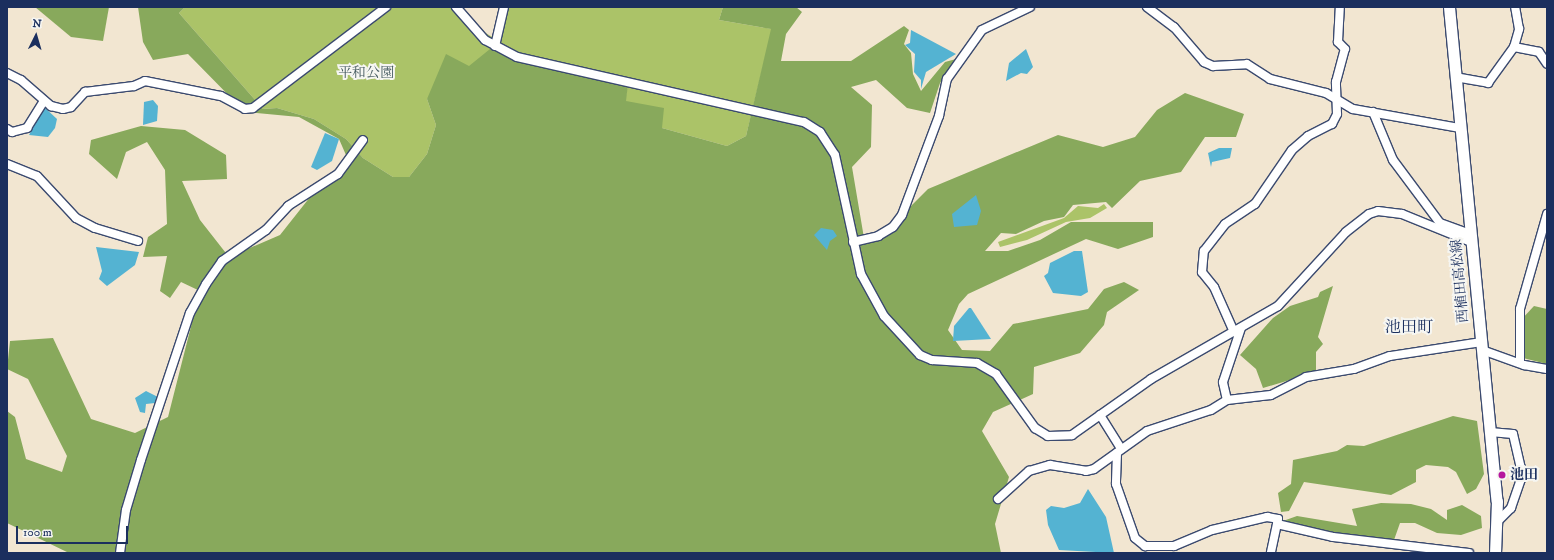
<!DOCTYPE html>
<html>
<head>
<meta charset="utf-8">
<style>
	body { margin:0 }
	#map { position:relative; width:1554px; height:560px; overflow:hidden; background:#f2e6d1; font-family:"IM FELL DW Pica","Noto Serif JP",serif }
	div>[style] { position:absolute }
	.green>* { inset:0; background:#abc368 }
	.forest>* { inset:0; background:#88a95c }
	.water>* { inset:0; background:#54b3d2 }
	.roads { filter:drop-shadow(1px 0 #3b4a6f) drop-shadow(-1px 0 #3b4a6f) drop-shadow(0 1px #3b4a6f) drop-shadow(0 -1px #3b4a6f) }
	.minor>* { height:8px; margin:-4px; padding:0 4px; transform-origin:4px; border-radius:4px; background:#fff }
	.major>* { height:11px; margin:-5.5px; padding:0 5.5px; transform-origin:5.5px; border-radius:5.5px; background:#fff }
	.dots>* { width:11px; height:11px; translate:-50% -50%; box-sizing:border-box; border:2px solid #f6f6f2; border-radius:50% }
	span { translate:-50% -50%; white-space:nowrap; text-align:center; line-height:1.15; -webkit-text-stroke:4px #f6f6f2; paint-order:stroke }
	.park-label { font-size:14px; color:#465b61 }
	.street-label { font-size:14px; color:#1b2f5e }
	.poi-label { font-size:14px; color:#1b2f5e; font-weight:700 }
	.left { translate:0 -50%; text-align:left }
	.quarter-label { font-size:16px; color:#1b2f5e }
	.frame { position:absolute; inset:0; border:8px solid #1b2f5e; pointer-events:none }
	.north { position:absolute; left:16px; top:16px; width:40px; height:40px; -webkit-text-stroke:3px #f6f6f2; paint-order:stroke; rotate:5deg; font-size:11px; font-weight:700; line-height:16px; text-align:center; color:#1b2f5e }
	.north::after { content:''; display:block; margin:auto; width:14px; height:18px; background:#1b2f5e; clip-path:polygon(50% 0,100% 100%,50% 72%,0 100%) }
	.scale { position:absolute; left:16px; top:526px; width:112px; height:18px; box-sizing:border-box; border:2px solid #1b2f5e; border-top:0; padding-left:5px; font-size:12px; line-height:14px; white-space:nowrap; color:#1b2f5e; -webkit-text-stroke:3px #f6f6f2; paint-order:stroke }
</style>
</head>
<body>
<div id="map">
	<div class="green">
		<i style="clip-path:polygon(185px 7px,461px 7px,479px 29px,494px 38px,501px 7px,723px 7px,719px 20px,772px 29px,746px 136px,727px 146px,662px 128px,625px 101px,628px 84px,469px 66px,427px 99px,436px 125px,427px 154px,409px 177px,393px 177px,363px 158px,346px 139px,314px 119px,277px 108px,263px 109px,179px 13px)"></i>
		<i style="clip-path:polygon(1104px 204px,1107px 208px,1090px 218px,1066px 222px,1027px 240px,1000px 247px,998px 242px,1064px 218px,1078px 206px,1098px 208px)"></i>
	</div>
	<div class="forest">
		<i style="clip-path:polygon(35px 7px,109px 7px,103px 41px,71px 37px)"></i>
		<i style="clip-path:polygon(138px 7px,185px 7px,179px 13px,263px 109px,277px 108px,314px 119px,346px 139px,363px 158px,393px 177px,409px 177px,427px 154px,436px 125px,427px 99px,446px 54px,469px 66px,490px 49px,516px 59px,628px 84px,626px 101px,664px 108px,662px 128px,727px 146px,746px 136px,771px 29px,719px 20px,723px 7px,796px 7px,802px 12px,786px 34px,781px 61px,851px 61px,904px 26px,909px 30px,904px 44px,911px 53px,913px 74px,921px 91px,945px 62px,956px 59px,940px 83px,930px 113px,907px 108px,876px 80px,851px 87px,872px 105px,871px 147px,852px 167px,864px 238px,885px 232px,928px 189px,1058px 135px,1103px 147px,1135px 137px,1157px 110px,1185px 93px,1244px 114px,1236px 137px,1205px 137px,1181px 172px,1140px 181px,1112px 208px,1106px 202px,1073px 205px,1064px 217px,1044px 221px,1016px 234px,1001px 233px,985px 251px,1008px 251px,1040px 240px,1071px 222px,1153px 222px,1153px 237px,1118px 249px,1086px 239px,968px 294px,959px 304px,948px 330px,962px 350px,990px 351px,1013px 324px,1088px 309px,1104px 289px,1124px 282px,1139px 290px,1107px 312px,1104px 325px,1080px 353px,1034px 367px,1033px 394px,993px 412px,982px 431px,1009px 477px,995px 524px,1001px 553px,69px 553px,7px 523px,7px 411px,15px 417px,26px 459px,62px 472px,67px 456px,28px 379px,7px 369px,10px 341px,53px 338px,91px 419px,135px 433px,168px 417px,200px 291px,181px 282px,170px 298px,160px 291px,167px 256px,143px 257px,148px 237px,167px 224px,165px 170px,147px 142px,126px 152px,117px 179px,89px 154px,91px 140px,141px 126px,185px 130px,226px 155px,227px 179px,182px 181px,200px 220px,229px 257px,280px 235px,318px 187px,349px 162px,339px 139px,299px 117px,245px 112px,188px 54px,153px 60px,143px 42px)"></i>
		<i style="clip-path:polygon(1333px 286px,1318px 337px,1323px 344px,1316px 352px,1316px 372px,1263px 388px,1256px 369px,1240px 355px,1273px 318px,1290px 306px,1318px 297px,1320px 292px)"></i>
		<i style="clip-path:polygon(1534px 306px,1547px 309px,1547px 364px,1523px 358px,1522px 319px)"></i>
		<i style="clip-path:polygon(1453px 416px,1477px 421px,1484px 474px,1476px 489px,1467px 494px,1456px 472px,1448px 467px,1426px 465px,1416px 470px,1416px 482px,1391px 495px,1304px 482px,1289px 511px,1281px 512px,1278px 493px,1291px 484px,1293px 460px,1337px 451px,1347px 445px,1364px 446px)"></i>
		<i style="clip-path:polygon(1381px 503px,1411px 504px,1431px 509px,1447px 520px,1447px 510px,1462px 505px,1481px 516px,1482px 528px,1461px 535px,1437px 533px,1415px 523px,1400px 523px,1394px 540px,1341px 534px,1283px 521px,1297px 516px,1357px 526px,1352px 509px)"></i>
	</div>
	<div class="water">
		<i style="clip-path:polygon(911px 30px,956px 54px,926px 72px,921px 89px,921px 80px,914px 72px,915px 54px,905px 45px,910px 43px)"></i>
		<i style="clip-path:polygon(1026px 49px,1033px 67px,1027px 74px,1021px 73px,1006px 81px,1009px 63px)"></i>
		<i style="clip-path:polygon(153px 100px,158px 106px,157px 121px,143px 125px,144px 102px)"></i>
		<i style="clip-path:polygon(44px 107px,57px 119px,55px 128px,48px 137px,29px 135px)"></i>
		<i style="clip-path:polygon(325px 133px,339px 139px,332px 161px,317px 170px,311px 167px)"></i>
		<i style="clip-path:polygon(1219px 148px,1232px 148px,1230px 158px,1212px 162px,1211px 167px,1208px 153px)"></i>
		<i style="clip-path:polygon(976px 195px,981px 211px,977px 225px,954px 227px,952px 214px)"></i>
		<i style="clip-path:polygon(821px 228px,833px 230px,837px 236px,830px 241px,827px 250px,814px 235px)"></i>
		<i style="clip-path:polygon(96px 247px,139px 252px,135px 265px,107px 286px,99px 279px,102px 271px)"></i>
		<i style="clip-path:polygon(1074px 251px,1082px 251px,1088px 292px,1081px 296px,1053px 293px,1044px 276px,1048px 273px,1050px 263px)"></i>
		<i style="clip-path:polygon(969px 308px,971px 308px,991px 339px,953px 341px,954px 326px)"></i>
		<i style="clip-path:polygon(146px 391px,158px 397px,155px 403px,146px 404px,145px 413px,140px 412px,135px 398px)"></i>
		<i style="clip-path:polygon(1088px 489px,1106px 517px,1114px 553px,1059px 550px,1048px 525px,1046px 510px,1051px 506px,1064px 508px,1080px 503px)"></i>
	</div>
	<div class="roads">
		<div class="minor">
			<i style="left:456px;top:7px;width:44px;rotate:48.7deg"></i>
			<i style="left:485px;top:40px;width:36px;rotate:28deg"></i>
			<i style="left:517px;top:57px;width:294px;rotate:12.8deg"></i>
			<i style="left:804px;top:122px;width:19px;rotate:32deg"></i>
			<i style="left:820px;top:132px;width:27px;rotate:57deg"></i>
			<i style="left:835px;top:155px;width:122px;rotate:77.7deg"></i>
			<i style="left:861px;top:274px;width:48px;rotate:61.3deg"></i>
			<i style="left:884px;top:316px;width:53px;rotate:47.3deg"></i>
			<i style="left:920px;top:355px;width:13px;rotate:23deg"></i>
			<i style="left:932px;top:360px;width:45px;rotate:3.8deg"></i>
			<i style="left:977px;top:363px;width:22px;rotate:30deg"></i>
			<i style="left:996px;top:374px;width:67px;rotate:54.2deg"></i>
			<i style="left:1035px;top:428px;width:15px;rotate:32deg"></i>
			<i style="left:1048px;top:436px;width:24px;rotate:-2deg"></i>
			<i style="left:1072px;top:435px;width:97px;rotate:-35.3deg"></i>
			<i style="left:1151px;top:379px;width:146px;rotate:-29.9deg"></i>
			<i style="left:1278px;top:306px;width:100px;rotate:-47.4deg"></i>
			<i style="left:1346px;top:232px;width:29px;rotate:-38deg"></i>
			<i style="left:1369px;top:214px;width:9px;rotate:-18deg"></i>
			<i style="left:1378px;top:211px;width:24px;rotate:7deg"></i>
			<i style="left:1402px;top:214px;width:74px;rotate:22.1deg"></i>
			<i style="left:1147px;top:7px;width:34px;rotate:37deg"></i>
			<i style="left:1174px;top:27px;width:46px;rotate:49.4deg"></i>
			<i style="left:1204px;top:62px;width:10px;rotate:24deg"></i>
			<i style="left:1213px;top:66px;width:34px;rotate:-3deg"></i>
			<i style="left:1247px;top:64px;width:27px;rotate:33deg"></i>
			<i style="left:1270px;top:79px;width:58px;rotate:14deg"></i>
			<i style="left:1326px;top:93px;width:31px;rotate:31deg"></i>
			<i style="left:1353px;top:109px;width:109px;rotate:10.1deg"></i>
			<i style="left:495px;top:46px;width:40px;rotate:-77deg"></i>
			<i style="left:1514px;top:47px;width:19px;rotate:-74deg"></i>
			<i style="left:1519px;top:29px;width:22px;rotate:-100deg"></i>
			<i style="left:7px;top:73px;width:16px;rotate:27deg"></i>
			<i style="left:21px;top:80px;width:40px;rotate:41deg"></i>
			<i style="left:51px;top:106px;width:12px;rotate:14deg"></i>
			<i style="left:63px;top:109px;width:8px;rotate:-14deg"></i>
			<i style="left:71px;top:107px;width:21px;rotate:-47deg"></i>
			<i style="left:85px;top:92px;width:49px;rotate:-7deg"></i>
			<i style="left:134px;top:86px;width:12px;rotate:-24deg"></i>
			<i style="left:145px;top:81px;width:77px;rotate:11.2deg"></i>
			<i style="left:221px;top:96px;width:27px;rotate:28deg"></i>
			<i style="left:245px;top:109px;width:8px;rotate:-7deg"></i>
			<i style="left:253px;top:108px;width:167px;rotate:-37.2deg"></i>
			<i style="left:1455px;top:77px;width:34px;rotate:10deg"></i>
			<i style="left:1488px;top:83px;width:44px;rotate:-54.2deg"></i>
			<i style="left:1514px;top:47px;width:25px;rotate:11deg"></i>
			<i style="left:1539px;top:52px;width:14px;rotate:56deg"></i>
			<i style="left:1373px;top:112px;width:52px;rotate:67.4deg"></i>
			<i style="left:1393px;top:160px;width:79px;rotate:53.3deg"></i>
			<i style="left:1440px;top:223px;width:33px;rotate:20deg"></i>
			<i style="left:7px;top:129px;width:6px;rotate:31deg"></i>
			<i style="left:12px;top:132px;width:16px;rotate:-15deg"></i>
			<i style="left:27px;top:128px;width:32px;rotate:-58deg"></i>
			<i style="left:7px;top:164px;width:32px;rotate:22deg"></i>
			<i style="left:37px;top:176px;width:57px;rotate:47.1deg"></i>
			<i style="left:76px;top:218px;width:21px;rotate:28deg"></i>
			<i style="left:95px;top:228px;width:45px;rotate:16.8deg"></i>
			<i style="left:853px;top:242px;width:26px;rotate:-13deg"></i>
			<i style="left:878px;top:236px;width:17px;rotate:-31deg"></i>
			<i style="left:893px;top:227px;width:15px;rotate:-53deg"></i>
			<i style="left:902px;top:215px;width:106px;rotate:-69.5deg"></i>
			<i style="left:939px;top:116px;width:38px;rotate:-78deg"></i>
			<i style="left:947px;top:79px;width:60px;rotate:-54.5deg"></i>
			<i style="left:982px;top:30px;width:53px;rotate:-25.6deg"></i>
			<i style="left:1234px;top:332px;width:49px;rotate:-114deg"></i>
			<i style="left:1214px;top:287px;width:19px;rotate:-129deg"></i>
			<i style="left:1202px;top:272px;width:21px;rotate:-85deg"></i>
			<i style="left:1204px;top:251px;width:34px;rotate:-52deg"></i>
			<i style="left:1225px;top:224px;width:36px;rotate:-34deg"></i>
			<i style="left:1255px;top:204px;width:65px;rotate:-55.6deg"></i>
			<i style="left:1292px;top:150px;width:21px;rotate:-41deg"></i>
			<i style="left:1308px;top:136px;width:27px;rotate:-27deg"></i>
			<i style="left:1332px;top:124px;width:11px;rotate:-63deg"></i>
			<i style="left:1337px;top:114px;width:32px;rotate:-92deg"></i>
			<i style="left:1336px;top:82px;width:34px;rotate:-75deg"></i>
			<i style="left:1345px;top:49px;width:10px;rotate:-135deg"></i>
			<i style="left:1338px;top:42px;width:35px;rotate:-87deg"></i>
			<i style="left:1482px;top:350px;width:45px;rotate:19.7deg"></i>
			<i style="left:1524px;top:365px;width:23px;rotate:10deg"></i>
			<i style="left:1520px;top:363px;width:54px;rotate:-90deg"></i>
			<i style="left:1520px;top:309px;width:99px;rotate:-74.1deg"></i>
			<i style="left:1227px;top:400px;width:18px;rotate:-103deg"></i>
			<i style="left:1223px;top:382px;width:57px;rotate:-71.6deg"></i>
			<i style="left:1100px;top:415px;width:40px;rotate:58deg"></i>
			<i style="left:1490px;top:432px;width:23px;rotate:5deg"></i>
			<i style="left:1513px;top:434px;width:35px;rotate:77deg"></i>
			<i style="left:1521px;top:468px;width:11px;rotate:90deg"></i>
			<i style="left:1521px;top:479px;width:31px;rotate:109deg"></i>
			<i style="left:1511px;top:508px;width:20px;rotate:135deg"></i>
			<i style="left:1117px;top:453px;width:31px;rotate:92deg"></i>
			<i style="left:1116px;top:484px;width:57px;rotate:70.6deg"></i>
			<i style="left:1135px;top:538px;width:13px;rotate:39deg"></i>
			<i style="left:1145px;top:546px;width:29px"></i>
			<i style="left:1174px;top:546px;width:41px;rotate:-22.8deg"></i>
			<i style="left:1212px;top:530px;width:57px;rotate:-13.3deg"></i>
			<i style="left:1267px;top:517px;width:11px;rotate:10deg"></i>
			<i style="left:1278px;top:519px;width:35px;rotate:102deg"></i>
			<i style="left:998px;top:499px;width:42px;rotate:-42.1deg"></i>
			<i style="left:1029px;top:471px;width:22px;rotate:-16deg"></i>
			<i style="left:1050px;top:465px;width:36px;rotate:9deg"></i>
			<i style="left:1086px;top:471px;width:8px;rotate:-14deg"></i>
			<i style="left:1094px;top:469px;width:65px;rotate:-35.6deg"></i>
			<i style="left:1147px;top:431px;width:67px;rotate:-18.2deg"></i>
			<i style="left:1211px;top:410px;width:19px;rotate:-32deg"></i>
			<i style="left:1227px;top:400px;width:44px;rotate:-6.5deg"></i>
			<i style="left:1271px;top:395px;width:39px;rotate:-27deg"></i>
			<i style="left:1306px;top:377px;width:49px;rotate:-9.5deg"></i>
			<i style="left:1354px;top:369px;width:38px;rotate:-20deg"></i>
			<i style="left:1390px;top:356px;width:92px;rotate:-8.7deg"></i>
			<i style="left:1277px;top:524px;width:57px;rotate:13.1deg"></i>
			<i style="left:1333px;top:537px;width:137px;rotate:6.7deg"></i>
			<i style="left:120px;top:553px;width:43px;rotate:-82.1deg"></i>
			<i style="left:126px;top:510px;width:52px;rotate:-73.3deg"></i>
			<i style="left:141px;top:460px;width:155px;rotate:-71.6deg"></i>
			<i style="left:190px;top:313px;width:33px;rotate:-61deg"></i>
			<i style="left:206px;top:284px;width:28px;rotate:-55deg"></i>
			<i style="left:222px;top:261px;width:54px;rotate:-35.2deg"></i>
			<i style="left:266px;top:230px;width:33px;rotate:-47deg"></i>
			<i style="left:288px;top:206px;width:59px;rotate:-32.6deg"></i>
			<i style="left:338px;top:174px;width:42px;rotate:-53.7deg"></i>
		</div>
		<div class="major">
			<i style="left:1449px;top:7px;width:496px;rotate:84.5deg"></i>
			<i style="left:1497px;top:501px;width:52px;rotate:92.2deg"></i>
		</div>
	</div>
	<div class="dots">
		<i style="left:1502px;top:475px;background:#b5179e"></i>
	</div>
	<div class="park-label">
		<span style="left:366px;top:73px">平和公園</span>
	</div>
	<div class="street-label">
		<span style="left:1460px;top:281px;rotate:-95deg">西植田高松線</span>
	</div>
	<div class="poi-label">
		<span class="left" style="left:1510px;top:475px">池田</span>
	</div>
	<div class="quarter-label">
		<span style="left:1409px;top:327px">池田町</span>
	</div>
	<div class="frame"></div>
	<div class="north">N</div>
	<div class="scale">100 m</div>
</div>
</body>
</html>
